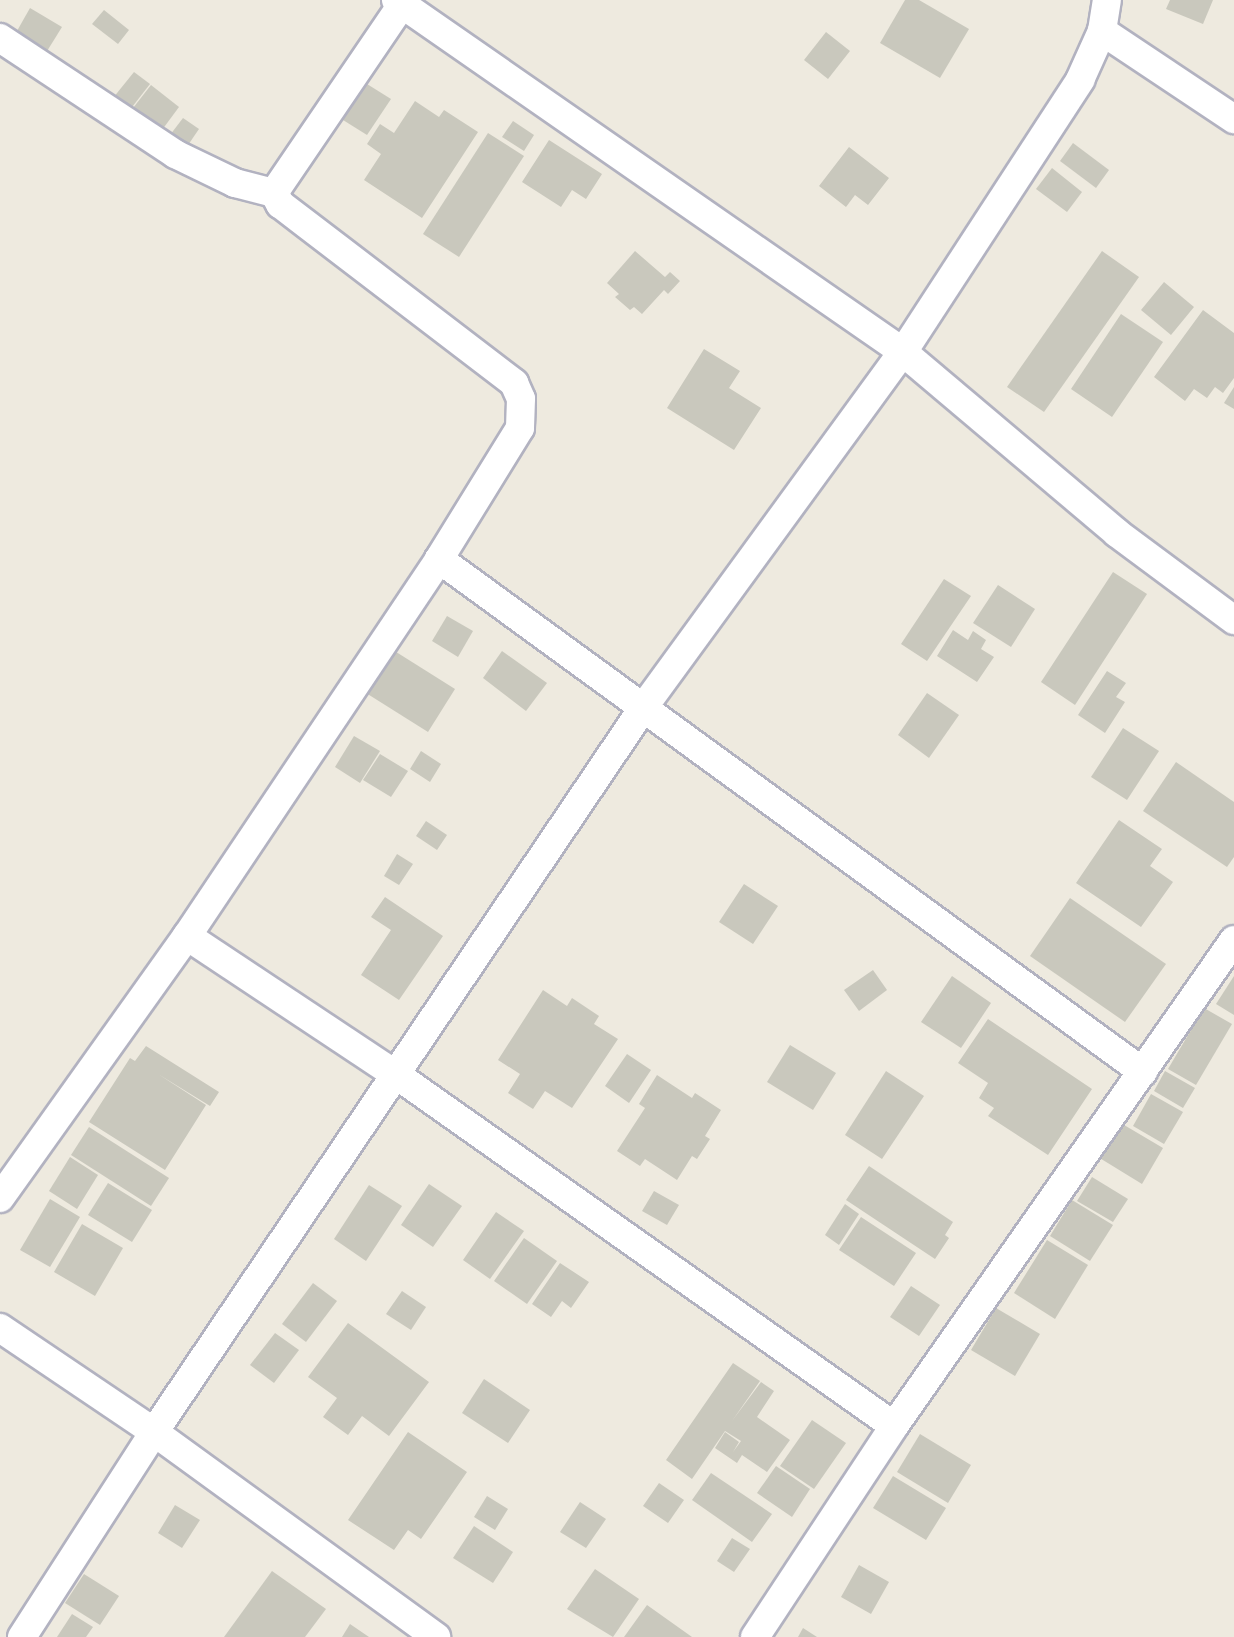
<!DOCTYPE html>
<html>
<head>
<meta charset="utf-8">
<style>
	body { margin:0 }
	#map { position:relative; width:1234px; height:1637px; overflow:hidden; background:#eeeadf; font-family:Ubuntu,sans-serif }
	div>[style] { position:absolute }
	.building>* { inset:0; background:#c9c8bd }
	.roads { filter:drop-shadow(2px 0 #b2b2c0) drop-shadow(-2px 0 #b2b2c0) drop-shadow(0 2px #b2b2c0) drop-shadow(0 -2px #b2b2c0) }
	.minor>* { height:28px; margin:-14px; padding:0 14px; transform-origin:14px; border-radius:14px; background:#fff }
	span { translate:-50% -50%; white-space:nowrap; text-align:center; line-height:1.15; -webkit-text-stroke:5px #fff; paint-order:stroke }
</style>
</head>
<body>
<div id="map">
	<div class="building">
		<i style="clip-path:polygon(905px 0,919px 0,969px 29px,940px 78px,880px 43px)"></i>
		<i style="clip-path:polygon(1170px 0,1213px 0,1203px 24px,1166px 9px)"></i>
		<i style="clip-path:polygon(30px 8px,62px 27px,44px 56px,13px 38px)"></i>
		<i style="clip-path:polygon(104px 10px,129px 30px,118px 44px,92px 24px)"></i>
		<i style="clip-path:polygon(826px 32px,850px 51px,828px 79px,804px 60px)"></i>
		<i style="clip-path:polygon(134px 72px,150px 84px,129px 111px,113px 98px)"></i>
		<i style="clip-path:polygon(367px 84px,391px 99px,367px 135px,343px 120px)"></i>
		<i style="clip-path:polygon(151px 85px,179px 107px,162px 130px,133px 108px)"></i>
		<i style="clip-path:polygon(415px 101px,439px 117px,444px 110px,478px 132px,422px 218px,364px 180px,381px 154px,367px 144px,380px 124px,394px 133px)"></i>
		<i style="clip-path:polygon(183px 118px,199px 129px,186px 148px,170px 135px)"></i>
		<i style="clip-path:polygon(513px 121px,534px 135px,524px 151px,502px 137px)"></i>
		<i style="clip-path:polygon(488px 133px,524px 156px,459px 257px,423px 234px)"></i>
		<i style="clip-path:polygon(549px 140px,602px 174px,586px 199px,572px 190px,561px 207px,522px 182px)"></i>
		<i style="clip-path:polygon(1073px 143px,1109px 170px,1096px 188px,1060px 161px)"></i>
		<i style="clip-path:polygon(849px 147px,889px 178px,868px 205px,855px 195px,846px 207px,819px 186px)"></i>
		<i style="clip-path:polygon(1052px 168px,1082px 192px,1067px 212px,1036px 189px)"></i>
		<i style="clip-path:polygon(635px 251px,665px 277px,670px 272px,680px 281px,668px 294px,664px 290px,642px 314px,634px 307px,630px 310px,615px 297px,619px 294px,607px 283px)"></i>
		<i style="clip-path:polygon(1102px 251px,1139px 277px,1044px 412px,1007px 387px)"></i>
		<i style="clip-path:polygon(1164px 282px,1194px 307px,1171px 335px,1141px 310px)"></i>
		<i style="clip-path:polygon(1203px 310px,1234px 333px,1234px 378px,1223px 393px,1215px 387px,1207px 398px,1194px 389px,1185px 401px,1154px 377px)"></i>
		<i style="clip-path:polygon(1121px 314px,1163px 342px,1112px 417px,1071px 389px)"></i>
		<i style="clip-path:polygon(704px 349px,740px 371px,729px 388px,761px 408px,734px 450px,667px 408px)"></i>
		<i style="clip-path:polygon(1234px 387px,1234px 409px,1224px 403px)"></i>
		<i style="clip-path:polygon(1113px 572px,1147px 594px,1075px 705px,1041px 682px)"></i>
		<i style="clip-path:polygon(944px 579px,971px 596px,927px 661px,901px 644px)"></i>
		<i style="clip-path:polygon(998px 585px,1035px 609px,1011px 647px,973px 623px)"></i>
		<i style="clip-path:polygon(447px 616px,473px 631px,458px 657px,432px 641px)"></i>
		<i style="clip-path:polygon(953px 630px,968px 640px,973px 631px,986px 640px,981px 649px,994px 657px,977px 682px,937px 656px)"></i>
		<i style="clip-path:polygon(393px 650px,455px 689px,428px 732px,366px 693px)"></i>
		<i style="clip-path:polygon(502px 651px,547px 683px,526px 711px,483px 678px)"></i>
		<i style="clip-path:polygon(1107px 671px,1126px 683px,1116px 697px,1125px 702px,1105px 733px,1078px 715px)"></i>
		<i style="clip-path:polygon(927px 693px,959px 715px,929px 758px,898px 735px)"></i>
		<i style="clip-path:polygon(1123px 728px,1159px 751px,1127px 800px,1091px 777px)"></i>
		<i style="clip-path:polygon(354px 736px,380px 751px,360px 783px,335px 767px)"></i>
		<i style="clip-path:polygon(421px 751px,441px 764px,430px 782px,410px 769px)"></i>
		<i style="clip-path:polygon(380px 754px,408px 771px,391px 797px,363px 780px)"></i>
		<i style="clip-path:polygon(1176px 762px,1234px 802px,1234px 857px,1227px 867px,1143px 811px)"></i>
		<i style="clip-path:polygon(1119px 820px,1162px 849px,1150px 866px,1173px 882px,1141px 927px,1076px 883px)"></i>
		<i style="clip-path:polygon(426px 821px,447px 835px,437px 850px,416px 836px)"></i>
		<i style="clip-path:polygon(397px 854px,413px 864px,399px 885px,384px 876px)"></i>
		<i style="clip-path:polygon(744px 884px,778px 906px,753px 944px,719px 922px)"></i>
		<i style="clip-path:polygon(385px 897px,443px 936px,399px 1000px,361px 975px,391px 930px,371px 917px)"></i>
		<i style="clip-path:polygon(1070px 898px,1166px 964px,1125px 1022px,1030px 956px)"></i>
		<i style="clip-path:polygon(873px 970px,887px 990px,859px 1011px,844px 990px)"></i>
		<i style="clip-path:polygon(952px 976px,991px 1003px,961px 1048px,921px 1022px)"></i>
		<i style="clip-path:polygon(1234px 976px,1234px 1015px,1216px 1004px)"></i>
		<i style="clip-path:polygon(543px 990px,567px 1006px,572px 998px,599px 1016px,594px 1024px,618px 1039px,572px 1108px,545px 1091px,533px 1109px,508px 1093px,520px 1074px,498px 1060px)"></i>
		<i style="clip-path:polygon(1204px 1008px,1232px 1024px,1196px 1085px,1168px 1069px)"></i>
		<i style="clip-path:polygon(988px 1019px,1092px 1089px,1048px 1155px,988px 1116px,994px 1108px,979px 1098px,988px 1083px,958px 1063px)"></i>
		<i style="clip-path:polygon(790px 1045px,836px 1073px,813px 1110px,767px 1082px)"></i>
		<i style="clip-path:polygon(146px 1046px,219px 1092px,210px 1106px,158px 1074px,206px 1105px,165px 1170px,89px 1122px,130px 1058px,135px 1061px)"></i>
		<i style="clip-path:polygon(627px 1054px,651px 1070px,629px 1103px,605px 1086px)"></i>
		<i style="clip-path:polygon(886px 1071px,924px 1096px,882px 1159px,845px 1135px)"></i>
		<i style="clip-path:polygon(1165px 1071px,1195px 1088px,1183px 1108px,1154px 1091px)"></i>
		<i style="clip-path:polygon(657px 1075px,692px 1098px,695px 1093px,721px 1110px,705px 1136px,710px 1139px,697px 1159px,692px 1156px,677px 1180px,645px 1159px,640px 1166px,617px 1151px,645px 1108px,639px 1104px)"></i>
		<i style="clip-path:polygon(1151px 1094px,1183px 1112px,1164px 1144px,1133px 1126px)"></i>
		<i style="clip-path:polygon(1119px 1122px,1163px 1148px,1142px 1184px,1098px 1157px)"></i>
		<i style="clip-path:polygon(89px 1127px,169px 1178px,151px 1206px,71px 1155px)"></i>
		<i style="clip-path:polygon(70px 1157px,98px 1175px,77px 1209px,49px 1191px)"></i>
		<i style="clip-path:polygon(869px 1166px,953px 1222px,945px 1235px,949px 1238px,935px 1259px,846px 1200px)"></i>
		<i style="clip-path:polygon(1092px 1177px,1128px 1199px,1113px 1222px,1077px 1201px)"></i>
		<i style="clip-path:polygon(108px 1183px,152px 1210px,132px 1242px,88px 1215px)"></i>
		<i style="clip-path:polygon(429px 1184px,462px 1206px,433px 1247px,401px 1225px)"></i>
		<i style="clip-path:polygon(369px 1185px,402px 1206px,366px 1261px,334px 1239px)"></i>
		<i style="clip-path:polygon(654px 1191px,679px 1205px,667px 1225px,642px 1211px)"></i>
		<i style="clip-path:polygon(50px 1199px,80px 1217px,50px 1267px,20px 1250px)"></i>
		<i style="clip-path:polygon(1072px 1200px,1113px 1225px,1090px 1261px,1050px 1236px)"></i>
		<i style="clip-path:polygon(845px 1204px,859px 1214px,839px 1245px,825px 1235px)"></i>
		<i style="clip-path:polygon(496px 1212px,524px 1231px,490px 1279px,463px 1260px)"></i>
		<i style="clip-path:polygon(861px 1217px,916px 1253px,894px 1286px,839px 1250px)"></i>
		<i style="clip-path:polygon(82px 1224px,123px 1248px,95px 1296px,54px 1272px)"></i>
		<i style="clip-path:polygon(524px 1238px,557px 1261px,527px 1304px,494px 1281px)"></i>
		<i style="clip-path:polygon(1047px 1240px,1088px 1265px,1055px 1319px,1014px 1293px)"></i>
		<i style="clip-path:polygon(560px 1263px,589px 1282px,571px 1308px,562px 1301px,551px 1317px,532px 1304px)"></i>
		<i style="clip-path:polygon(313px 1283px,337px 1301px,306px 1342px,282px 1324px)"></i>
		<i style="clip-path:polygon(911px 1286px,940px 1305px,919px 1336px,890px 1317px)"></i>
		<i style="clip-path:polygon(402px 1291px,426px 1307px,411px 1330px,386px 1314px)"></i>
		<i style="clip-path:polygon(996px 1308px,1040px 1334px,1015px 1376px,971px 1350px)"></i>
		<i style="clip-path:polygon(348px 1323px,429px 1382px,389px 1436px,362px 1416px,348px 1435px,323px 1417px,337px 1398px,308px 1377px)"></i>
		<i style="clip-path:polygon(275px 1333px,299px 1350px,274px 1383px,250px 1365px)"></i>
		<i style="clip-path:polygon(733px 1363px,760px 1381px,732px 1421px,761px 1382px,774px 1391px,757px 1417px,790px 1440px,767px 1472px,742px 1455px,737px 1463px,715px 1448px,725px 1432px,739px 1442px,733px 1452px,741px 1441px,725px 1431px,692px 1479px,666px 1460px)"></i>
		<i style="clip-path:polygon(484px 1379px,530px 1410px,508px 1443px,462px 1413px)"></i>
		<i style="clip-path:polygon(812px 1420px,846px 1443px,814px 1489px,780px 1466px)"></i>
		<i style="clip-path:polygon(408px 1432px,467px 1472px,421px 1539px,408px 1530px,394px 1550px,348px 1520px)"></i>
		<i style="clip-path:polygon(920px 1434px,971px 1465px,948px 1503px,897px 1472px)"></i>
		<i style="clip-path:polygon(776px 1466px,810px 1489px,792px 1517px,757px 1493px)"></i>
		<i style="clip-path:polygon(711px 1473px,772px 1514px,752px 1542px,692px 1500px)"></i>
		<i style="clip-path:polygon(893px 1476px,946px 1508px,926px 1540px,873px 1508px)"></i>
		<i style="clip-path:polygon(659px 1483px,684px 1500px,668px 1523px,643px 1506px)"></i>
		<i style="clip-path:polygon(487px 1496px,508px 1509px,495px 1530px,474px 1517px)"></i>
		<i style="clip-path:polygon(580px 1502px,606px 1519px,586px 1548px,560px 1532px)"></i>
		<i style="clip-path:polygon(175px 1505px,200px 1520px,182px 1548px,158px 1533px)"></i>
		<i style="clip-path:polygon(474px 1526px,513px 1552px,493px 1583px,453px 1558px)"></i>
		<i style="clip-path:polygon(732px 1538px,750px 1549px,734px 1572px,717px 1561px)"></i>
		<i style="clip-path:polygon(859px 1565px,889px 1582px,871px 1614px,841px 1597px)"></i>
		<i style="clip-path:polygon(595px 1569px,639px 1599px,613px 1637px,567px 1609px)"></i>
		<i style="clip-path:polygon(272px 1571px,326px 1609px,305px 1637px,224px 1637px)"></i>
		<i style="clip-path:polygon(84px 1574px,119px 1596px,100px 1625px,65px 1603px)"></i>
		<i style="clip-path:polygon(647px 1605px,692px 1637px,624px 1637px)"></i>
		<i style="clip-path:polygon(72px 1614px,93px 1627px,86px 1637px,57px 1637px)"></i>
		<i style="clip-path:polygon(350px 1624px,369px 1637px,342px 1637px)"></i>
		<i style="clip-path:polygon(803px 1628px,817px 1637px,798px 1637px)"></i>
	</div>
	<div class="roads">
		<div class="minor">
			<i style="left:396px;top:0;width:617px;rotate:34.77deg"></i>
			<i style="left:903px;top:352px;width:280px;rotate:40.2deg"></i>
			<i style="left:1117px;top:533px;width:146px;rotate:36.6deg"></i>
			<i style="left:405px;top:0;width:233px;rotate:124.2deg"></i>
			<i style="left:274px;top:193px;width:13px;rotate:61deg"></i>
			<i style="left:280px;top:204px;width:295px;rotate:37.4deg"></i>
			<i style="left:514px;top:383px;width:17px;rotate:66deg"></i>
			<i style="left:521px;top:399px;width:29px;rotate:92deg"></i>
			<i style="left:520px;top:428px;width:154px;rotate:121.7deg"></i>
			<i style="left:1102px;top:31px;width:159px;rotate:33.7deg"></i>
			<i style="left:0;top:38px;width:210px;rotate:33.5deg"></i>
			<i style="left:175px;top:154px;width:67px;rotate:25.8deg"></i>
			<i style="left:235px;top:183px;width:40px;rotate:14.4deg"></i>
			<i style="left:187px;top:936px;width:253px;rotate:33.6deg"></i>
			<i style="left:398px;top:1076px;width:607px;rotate:35.21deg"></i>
			<i style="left:0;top:1198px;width:322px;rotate:-54.5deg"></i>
			<i style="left:187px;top:936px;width:453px;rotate:-56.2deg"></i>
			<i style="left:439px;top:559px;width:871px;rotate:36.08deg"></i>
			<i style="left:0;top:1328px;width:186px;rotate:34deg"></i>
			<i style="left:154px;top:1432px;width:349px;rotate:36deg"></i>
			<i style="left:22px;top:1637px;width:244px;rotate:-57.2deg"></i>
			<i style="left:154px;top:1432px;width:874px;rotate:-55.96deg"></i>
			<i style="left:643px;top:708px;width:441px;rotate:-53.9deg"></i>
			<i style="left:903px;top:352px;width:325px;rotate:-56.9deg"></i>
			<i style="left:1080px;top:80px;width:54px;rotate:-65.8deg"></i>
			<i style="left:1102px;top:31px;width:31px;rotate:-81deg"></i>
			<i style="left:755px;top:1637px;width:253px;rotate:-56.6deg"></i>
			<i style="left:894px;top:1426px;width:593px;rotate:-55.02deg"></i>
		</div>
	</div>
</div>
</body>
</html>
